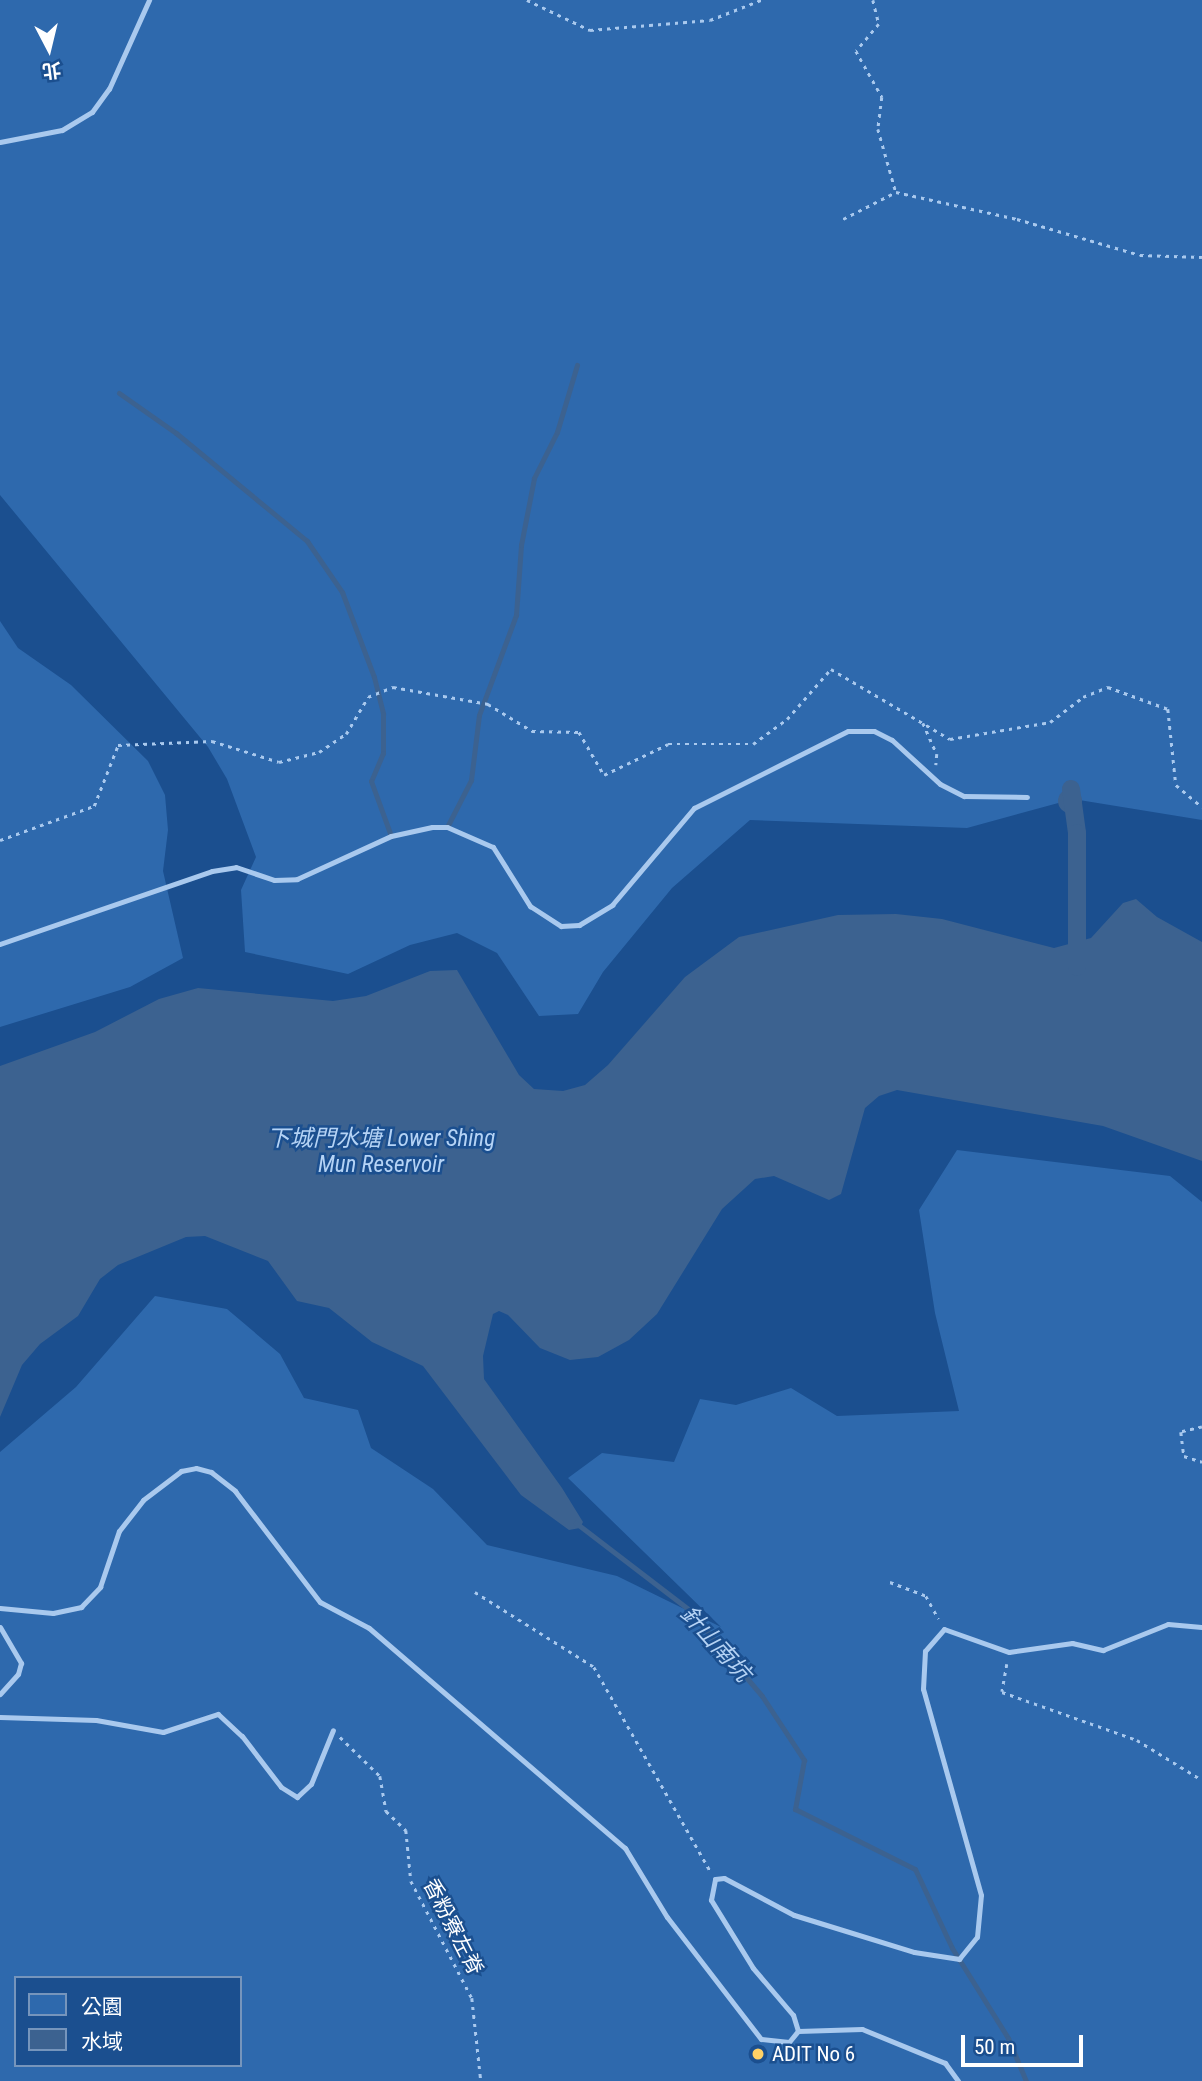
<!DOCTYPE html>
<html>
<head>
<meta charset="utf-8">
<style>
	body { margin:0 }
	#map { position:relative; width:1202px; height:2081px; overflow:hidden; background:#1b4f8f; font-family:"Roboto Condensed","Noto Sans TC",sans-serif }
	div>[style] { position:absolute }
	.green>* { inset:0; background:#2e69ad }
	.water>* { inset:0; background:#3c6290 }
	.round { border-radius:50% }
	.stream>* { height:5px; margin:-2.5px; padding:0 2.5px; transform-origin:2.5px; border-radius:2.5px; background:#3c6290 }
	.canal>* { height:18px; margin:-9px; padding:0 9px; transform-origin:9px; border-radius:9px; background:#3c6290 }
	.path>* { height:2.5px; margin-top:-1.25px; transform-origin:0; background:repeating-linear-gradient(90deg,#a9c9ee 0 3.5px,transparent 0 8.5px) }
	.service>* { height:5px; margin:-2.5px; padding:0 2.5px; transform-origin:2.5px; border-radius:2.5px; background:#a9c9ee }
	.dots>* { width:19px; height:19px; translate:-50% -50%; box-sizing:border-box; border:4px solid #1b4f8f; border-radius:50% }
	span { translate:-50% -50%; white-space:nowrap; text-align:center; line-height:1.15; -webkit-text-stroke:5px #1b4f8f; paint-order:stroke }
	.street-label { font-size:21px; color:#fff }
	.poi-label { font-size:21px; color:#fff }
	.left { translate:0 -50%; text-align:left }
	.water-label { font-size:23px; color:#b5d3f5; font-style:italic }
	.legend { position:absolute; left:14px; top:1976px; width:228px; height:91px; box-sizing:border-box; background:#1b4f8f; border:2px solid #7695bc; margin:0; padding:9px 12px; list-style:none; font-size:21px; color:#fff }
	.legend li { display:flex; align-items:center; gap:14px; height:35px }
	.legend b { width:35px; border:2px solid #7695bc }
	.north { position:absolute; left:14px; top:14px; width:70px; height:70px; -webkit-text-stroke:5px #1b4f8f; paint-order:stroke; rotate:173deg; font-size:19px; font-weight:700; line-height:28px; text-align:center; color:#fff }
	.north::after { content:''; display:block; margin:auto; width:24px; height:32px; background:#fff; clip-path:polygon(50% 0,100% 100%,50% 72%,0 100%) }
	.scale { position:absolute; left:961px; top:2035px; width:122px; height:32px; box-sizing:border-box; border:4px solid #fff; border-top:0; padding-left:9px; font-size:21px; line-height:24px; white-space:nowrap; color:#fff; -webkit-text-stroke:5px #1b4f8f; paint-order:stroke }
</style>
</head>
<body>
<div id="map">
	<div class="green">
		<i style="clip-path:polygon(0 0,1202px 0,1202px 820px,1073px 799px,967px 828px,750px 820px,672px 888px,603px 972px,578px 1014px,539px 1016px,497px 953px,457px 933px,410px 945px,348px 974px,245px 952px,241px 890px,256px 857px,227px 779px,208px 747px,0 495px)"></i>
		<i style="clip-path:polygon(0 621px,18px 648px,71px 685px,148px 761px,165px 795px,168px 830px,163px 871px,183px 958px,130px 987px,0 1027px)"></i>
		<i style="clip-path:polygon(evenodd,957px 1150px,1170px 1176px,1202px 1202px,1202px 2081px,0 2081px,0 1452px,76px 1387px,155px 1296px,227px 1309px,280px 1354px,304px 1398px,358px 1410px,371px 1448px,433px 1489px,487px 1545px,617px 1576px,721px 1627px,568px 1478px,602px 1453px,674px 1462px,700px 1399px,736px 1405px,791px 1388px,837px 1416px,959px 1411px,935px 1313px,919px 1210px,957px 1150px,16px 1978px,240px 1978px,240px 2065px,16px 2065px,16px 1978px)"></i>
	</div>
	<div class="water">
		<i class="round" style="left:1058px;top:789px;width:24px;height:24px"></i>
		<i style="clip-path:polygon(1136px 899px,1157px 917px,1202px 942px,1202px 1161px,1103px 1126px,897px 1090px,879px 1096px,865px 1108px,841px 1194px,829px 1200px,774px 1176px,755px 1179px,722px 1209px,657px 1314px,629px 1340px,598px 1357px,570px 1360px,540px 1348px,508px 1315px,499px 1311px,493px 1314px,483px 1356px,484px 1379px,562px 1488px,583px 1522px,580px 1528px,569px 1530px,521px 1495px,423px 1366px,372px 1342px,329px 1308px,297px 1301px,268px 1261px,205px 1236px,186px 1237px,118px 1265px,100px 1279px,78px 1316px,40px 1344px,22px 1365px,0 1417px,0 1066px,95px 1032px,159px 999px,198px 988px,333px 1001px,366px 996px,430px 971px,457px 970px,519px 1075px,534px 1089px,563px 1091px,585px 1085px,608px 1065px,685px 977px,739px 937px,838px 915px,896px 914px,942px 919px,1054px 948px,1091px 938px,1123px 903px)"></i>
	</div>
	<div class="stream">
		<i style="left:119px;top:393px;width:70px;rotate:35.1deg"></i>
		<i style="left:176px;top:433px;width:170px;rotate:39.5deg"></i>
		<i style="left:307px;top:541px;width:62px;rotate:55.5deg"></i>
		<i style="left:342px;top:592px;width:91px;rotate:69.4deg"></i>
		<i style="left:374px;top:677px;width:38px;rotate:76deg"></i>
		<i style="left:383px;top:714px;width:39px;rotate:90deg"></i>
		<i style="left:383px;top:753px;width:30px;rotate:113deg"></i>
		<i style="left:371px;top:781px;width:59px;rotate:70deg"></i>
		<i style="left:447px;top:827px;width:53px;rotate:-62.9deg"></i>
		<i style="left:471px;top:780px;width:65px;rotate:-83deg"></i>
		<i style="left:479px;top:715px;width:107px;rotate:-69.7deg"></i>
		<i style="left:516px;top:615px;width:70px;rotate:-85.9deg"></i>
		<i style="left:521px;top:545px;width:68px;rotate:-79deg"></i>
		<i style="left:534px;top:478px;width:51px;rotate:-63.4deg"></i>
		<i style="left:557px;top:432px;width:70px;rotate:-73.4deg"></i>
		<i style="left:576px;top:1523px;width:141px;rotate:37.5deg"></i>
		<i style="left:688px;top:1609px;width:114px;rotate:49.6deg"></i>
		<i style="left:762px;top:1696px;width:77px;rotate:56.7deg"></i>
		<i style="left:804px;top:1760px;width:50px;rotate:100.4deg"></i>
		<i style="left:795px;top:1809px;width:134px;rotate:26.6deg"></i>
		<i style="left:915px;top:1869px;width:87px;rotate:64.9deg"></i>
		<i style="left:952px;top:1948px;width:106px;rotate:58.1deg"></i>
		<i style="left:1008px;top:2038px;width:47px;rotate:67.3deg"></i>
	</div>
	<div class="canal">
		<i style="left:1071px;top:789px;width:44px;rotate:82.2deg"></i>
		<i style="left:1077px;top:833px;width:134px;rotate:90deg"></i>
	</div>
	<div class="path">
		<i style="left:527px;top:0;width:70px;rotate:25.5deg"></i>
		<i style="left:590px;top:30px;width:120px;rotate:-4.8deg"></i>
		<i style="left:710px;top:20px;width:55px;rotate:-21.4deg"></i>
		<i style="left:873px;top:0;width:25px;rotate:76deg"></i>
		<i style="left:879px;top:24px;width:35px;rotate:130deg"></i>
		<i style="left:856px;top:51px;width:53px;rotate:60.5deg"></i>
		<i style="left:882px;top:97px;width:32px;rotate:97deg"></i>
		<i style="left:878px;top:129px;width:66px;rotate:74.1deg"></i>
		<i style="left:896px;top:192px;width:124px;rotate:12.6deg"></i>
		<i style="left:1017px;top:219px;width:128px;rotate:16.3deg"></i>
		<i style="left:1140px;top:255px;width:62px;rotate:1.8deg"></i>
		<i style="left:843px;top:219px;width:59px;rotate:-27deg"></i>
		<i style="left:923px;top:723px;width:34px;rotate:66deg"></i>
		<i style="left:937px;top:754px;width:11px;rotate:95deg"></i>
		<i style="left:0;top:840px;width:100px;rotate:-19.9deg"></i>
		<i style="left:94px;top:806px;width:66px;rotate:-68.5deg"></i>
		<i style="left:118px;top:745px;width:94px;rotate:-2.4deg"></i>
		<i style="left:212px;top:741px;width:70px;rotate:17.4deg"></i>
		<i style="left:279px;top:762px;width:41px;rotate:-14deg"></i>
		<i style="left:319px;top:752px;width:32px;rotate:-34deg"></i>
		<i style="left:346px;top:734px;width:43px;rotate:-59.3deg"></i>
		<i style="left:368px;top:697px;width:27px;rotate:-22deg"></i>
		<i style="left:393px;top:687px;width:97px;rotate:10.1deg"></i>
		<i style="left:488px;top:704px;width:52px;rotate:31.5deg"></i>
		<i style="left:532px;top:731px;width:47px;rotate:1.2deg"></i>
		<i style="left:579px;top:732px;width:50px;rotate:59.8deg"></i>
		<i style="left:604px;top:775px;width:71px;rotate:-25.8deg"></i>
		<i style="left:668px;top:744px;width:85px"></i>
		<i style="left:753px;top:744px;width:42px;rotate:-36.3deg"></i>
		<i style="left:787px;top:719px;width:67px;rotate:-48.7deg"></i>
		<i style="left:831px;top:669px;width:138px;rotate:30.5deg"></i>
		<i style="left:950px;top:739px;width:101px;rotate:-9.6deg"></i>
		<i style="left:1050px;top:722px;width:41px;rotate:-37.1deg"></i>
		<i style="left:1083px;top:697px;width:27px;rotate:-22deg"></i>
		<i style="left:1108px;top:687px;width:64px;rotate:20.1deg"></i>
		<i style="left:1168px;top:709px;width:76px;rotate:84deg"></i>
		<i style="left:1176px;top:785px;width:34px;rotate:40deg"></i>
		<i style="left:1202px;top:1427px;width:22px;rotate:167deg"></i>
		<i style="left:1181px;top:1432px;width:24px;rotate:83deg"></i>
		<i style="left:1184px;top:1456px;width:19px;rotate:18deg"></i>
		<i style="left:890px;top:1582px;width:39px;rotate:21deg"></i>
		<i style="left:926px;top:1596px;width:26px;rotate:61deg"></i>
		<i style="left:475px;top:1592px;width:141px;rotate:32.2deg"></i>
		<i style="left:594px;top:1667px;width:234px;rotate:60.3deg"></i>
		<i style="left:1007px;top:1664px;width:28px;rotate:100deg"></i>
		<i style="left:1002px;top:1692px;width:143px;rotate:19.6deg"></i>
		<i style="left:1137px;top:1740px;width:76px;rotate:31.6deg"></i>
		<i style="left:340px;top:1737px;width:56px;rotate:44.3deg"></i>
		<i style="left:380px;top:1776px;width:36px;rotate:80deg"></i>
		<i style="left:386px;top:1811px;width:28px;rotate:44deg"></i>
		<i style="left:406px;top:1830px;width:51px;rotate:84.4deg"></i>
		<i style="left:411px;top:1881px;width:132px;rotate:62.5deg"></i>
		<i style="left:472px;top:1998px;width:83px;rotate:83.8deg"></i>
	</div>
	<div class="service">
		<i style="left:0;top:142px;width:63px;rotate:-11deg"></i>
		<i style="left:62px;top:130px;width:35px;rotate:-31deg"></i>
		<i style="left:92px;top:112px;width:29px;rotate:-54deg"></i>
		<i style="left:109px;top:89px;width:98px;rotate:-65.8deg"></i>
		<i style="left:0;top:944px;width:224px;rotate:-19deg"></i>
		<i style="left:212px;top:871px;width:24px;rotate:-9deg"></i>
		<i style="left:236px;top:867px;width:40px;rotate:18.9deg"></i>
		<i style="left:274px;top:880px;width:23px;rotate:-2deg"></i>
		<i style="left:297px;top:879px;width:103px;rotate:-24.6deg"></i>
		<i style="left:391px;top:836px;width:42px;rotate:-12.4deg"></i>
		<i style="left:432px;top:827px;width:15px"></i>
		<i style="left:447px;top:827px;width:50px;rotate:23.5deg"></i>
		<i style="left:493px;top:847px;width:70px;rotate:57.9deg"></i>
		<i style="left:530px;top:906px;width:37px;rotate:33deg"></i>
		<i style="left:561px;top:926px;width:18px;rotate:-3deg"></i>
		<i style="left:579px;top:925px;width:39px;rotate:-31deg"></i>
		<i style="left:612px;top:905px;width:127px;rotate:-49.8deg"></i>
		<i style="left:694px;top:808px;width:172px;rotate:-26.6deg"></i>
		<i style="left:848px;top:731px;width:26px"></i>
		<i style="left:874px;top:731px;width:20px;rotate:27deg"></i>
		<i style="left:892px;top:740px;width:65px;rotate:42.5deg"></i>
		<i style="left:940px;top:784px;width:27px;rotate:27deg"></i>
		<i style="left:964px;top:796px;width:63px;rotate:0.9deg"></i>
		<i style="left:0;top:1608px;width:53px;rotate:5.4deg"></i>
		<i style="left:53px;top:1613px;width:29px;rotate:-12deg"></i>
		<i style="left:81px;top:1607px;width:28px;rotate:-46deg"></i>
		<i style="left:100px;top:1587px;width:59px;rotate:-71.3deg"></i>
		<i style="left:119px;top:1531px;width:39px;rotate:-52deg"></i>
		<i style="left:143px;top:1500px;width:48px;rotate:-37.3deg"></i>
		<i style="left:181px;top:1471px;width:15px;rotate:-11deg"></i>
		<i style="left:196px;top:1468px;width:16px;rotate:15deg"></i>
		<i style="left:211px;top:1472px;width:31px;rotate:38deg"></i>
		<i style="left:235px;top:1491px;width:140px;rotate:52.6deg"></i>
		<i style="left:320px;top:1602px;width:55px;rotate:28deg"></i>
		<i style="left:369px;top:1628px;width:338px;rotate:40.7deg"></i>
		<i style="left:625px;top:1848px;width:81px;rotate:58.7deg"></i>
		<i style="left:667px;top:1917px;width:154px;rotate:52.4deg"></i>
		<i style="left:761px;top:2039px;width:28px;rotate:6deg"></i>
		<i style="left:789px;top:2042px;width:14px;rotate:-51deg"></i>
		<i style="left:798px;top:2031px;width:64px;rotate:-1.8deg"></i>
		<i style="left:862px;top:2029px;width:90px;rotate:22.3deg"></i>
		<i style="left:945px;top:2063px;width:22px;rotate:54deg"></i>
		<i style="left:0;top:1627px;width:42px;rotate:59.7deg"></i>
		<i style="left:21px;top:1663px;width:11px;rotate:105deg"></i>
		<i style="left:18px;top:1674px;width:27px;rotate:132deg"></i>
		<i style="left:0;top:1717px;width:96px;rotate:1.8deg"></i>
		<i style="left:96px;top:1720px;width:68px;rotate:10.2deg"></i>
		<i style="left:163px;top:1732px;width:58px;rotate:-18.1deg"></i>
		<i style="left:218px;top:1714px;width:33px;rotate:43deg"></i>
		<i style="left:242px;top:1736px;width:64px;rotate:52.6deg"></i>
		<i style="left:281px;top:1787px;width:19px;rotate:32deg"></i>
		<i style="left:297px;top:1797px;width:19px;rotate:-43deg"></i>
		<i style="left:311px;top:1784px;width:58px;rotate:-67.8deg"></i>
		<i style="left:798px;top:2031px;width:17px;rotate:-107deg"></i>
		<i style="left:793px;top:2015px;width:62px;rotate:-130.4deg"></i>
		<i style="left:753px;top:1968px;width:80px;rotate:-121.7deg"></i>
		<i style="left:711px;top:1900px;width:21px;rotate:-79deg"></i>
		<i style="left:715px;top:1879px;width:9px;rotate:-6deg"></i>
		<i style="left:724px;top:1878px;width:79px;rotate:27.9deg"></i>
		<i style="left:794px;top:1915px;width:126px;rotate:17.1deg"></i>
		<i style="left:914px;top:1952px;width:46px;rotate:8.8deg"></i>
		<i style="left:959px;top:1959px;width:28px;rotate:-51deg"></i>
		<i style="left:977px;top:1937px;width:42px;rotate:-84.6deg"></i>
		<i style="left:981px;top:1895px;width:214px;rotate:-105.7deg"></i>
		<i style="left:923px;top:1689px;width:38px;rotate:-87deg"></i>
		<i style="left:925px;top:1651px;width:29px;rotate:-49deg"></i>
		<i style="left:944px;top:1629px;width:69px;rotate:19.5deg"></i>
		<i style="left:1009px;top:1652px;width:64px;rotate:-8.1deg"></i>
		<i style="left:1072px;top:1643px;width:32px;rotate:13deg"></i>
		<i style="left:1103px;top:1650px;width:70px;rotate:-21.8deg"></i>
		<i style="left:1168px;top:1624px;width:34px;rotate:5deg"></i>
	</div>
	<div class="dots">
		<i style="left:758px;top:2054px;background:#ffd166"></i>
	</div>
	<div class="street-label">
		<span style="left:453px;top:1927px;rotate:63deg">香粉寮左脊</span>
	</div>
	<div class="poi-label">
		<span class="left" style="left:772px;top:2054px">ADIT No 6</span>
	</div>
	<div class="water-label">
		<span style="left:381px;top:1152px">下城門水塘 Lower Shing<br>Mun Reservoir</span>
		<span style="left:715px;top:1644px;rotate:48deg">針山南坑</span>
	</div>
	<ul class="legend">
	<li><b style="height:19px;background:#2e69ad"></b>公園</li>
	<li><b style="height:19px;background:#3c6290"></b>水域</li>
	</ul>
	<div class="north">北</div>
	<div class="scale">50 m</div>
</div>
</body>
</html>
